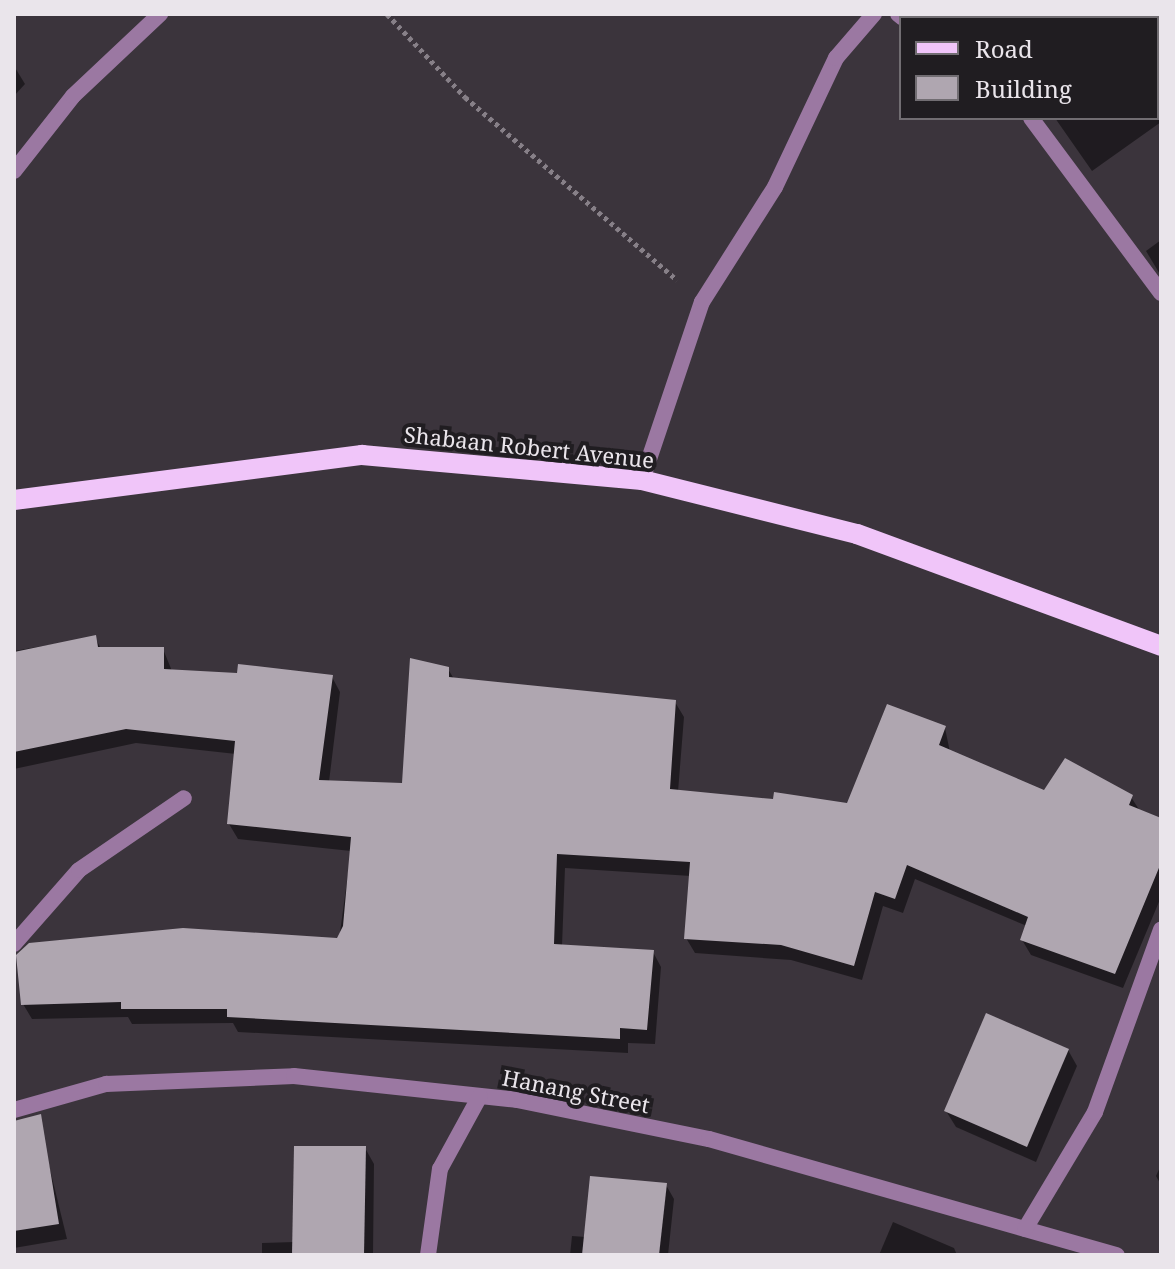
<!DOCTYPE html>
<html>
<head>
<meta charset="utf-8">
<style>
	body { margin:0 }
	#map { position:relative; width:1175px; height:1269px; overflow:hidden; background:#3b343c; font-family:"Noto Serif",serif }
	div>[style] { position:absolute }
	.shadow>* { inset:0; background:#0007 }
	.building>* { inset:0; background:#afa6b0 }
	.path>* { height:5px; margin-top:-2.5px; transform-origin:0; background:repeating-linear-gradient(90deg,#878088 0 4px,transparent 0 8px) }
	.lane>* { height:16px; margin:-8px; padding:0 8px; transform-origin:8px; border-radius:8px; background:#9b78a2 }
	.street>* { height:16px; margin:-8px; padding:0 8px; transform-origin:8px; border-radius:8px; background:#9b78a2 }
	.primary>* { height:20px; margin:-10px; padding:0 10px; transform-origin:10px; border-radius:10px; background:#f0c5f9 }
	span { translate:-50% -50%; white-space:nowrap; text-align:center; line-height:1.15; -webkit-text-stroke:8px #201d21; paint-order:stroke }
	.street-label { font-size:22px; color:#eae5eb }
	.frame { position:absolute; inset:0; border:16px solid #eae5eb; pointer-events:none }
	.legend { position:absolute; left:899px; top:16px; width:260px; height:104px; box-sizing:border-box; background:#201d21; border:2px solid #716d72; margin:0; padding:10px 14px; list-style:none; font-size:24px; color:#eae5eb }
	.legend li { display:flex; align-items:center; gap:16px; height:40px }
	.legend b { width:40px; border:2px solid #716d72 }
</style>
</head>
<body>
<div id="map">
	<div class="shadow">
		<i style="clip-path:polygon(929px 14px,1040px 14px,1033px 18px)"></i>
		<i style="clip-path:polygon(1143px 14px,1161px 14px,1161px 122px,1092px 171px,1055px 118px,1157px 118px,1157px 18px,1137px 18px)"></i>
		<i style="clip-path:polygon(14px 66px,25px 84px,14px 96px)"></i>
		<i style="clip-path:polygon(1161px 240px,1161px 276px,1146px 251px)"></i>
		<i style="clip-path:polygon(95px 637px,101px 649px,163px 649px,172px 671px,332px 677px,340px 692px,329px 782px,403px 785px,448px 669px,454px 679px,675px 702px,684px 717px,678px 792px,848px 805px,945px 728px,950px 752px,1045px 793px,1131px 797px,1140px 811px,1161px 820px,1161px 897px,1123px 988px,1031px 955px,1022px 940px,1027px 926px,915px 879px,903px 913px,883px 906px,862px 980px,791px 960px,695px 953px,686px 938px,691px 876px,565px 868px,562px 946px,653px 952px,661px 967px,655px 1044px,628px 1043px,628px 1053px,238px 1032px,233px 1023px,132px 1024px,128px 1017px,32px 1019px,23px 1004px,339px 940px,351px 851px,238px 839px,229px 824px,236px 754px,136px 743px,14px 769px,14px 651px)"></i>
		<i style="clip-path:polygon(1068px 1050px,1077px 1066px,1036px 1162px,956px 1127px,946px 1111px)"></i>
		<i style="clip-path:polygon(365px 1148px,374px 1164px,373px 1255px,262px 1255px,262px 1243px,294px 1242px)"></i>
		<i style="clip-path:polygon(46px 1153px,67px 1239px,14px 1248px,14px 1156px)"></i>
		<i style="clip-path:polygon(1161px 1165px,1161px 1185px,1156px 1176px)"></i>
		<i style="clip-path:polygon(666px 1185px,674px 1199px,668px 1255px,570px 1255px,572px 1236px,586px 1237px)"></i>
		<i style="clip-path:polygon(893px 1222px,954px 1248px,957px 1255px,879px 1255px)"></i>
	</div>
	<div class="building">
		<i style="clip-path:polygon(96px 635px,98px 647px,164px 647px,164px 669px,237px 673px,238px 664px,333px 675px,319px 780px,402px 783px,410px 658px,449px 667px,449px 677px,676px 700px,670px 789px,773px 799px,774px 792px,847px 803px,887px 704px,946px 726px,939px 745px,1044px 790px,1065px 758px,1133px 795px,1129px 805px,1161px 818px,1161px 863px,1115px 974px,1020px 940px,1028px 917px,907px 865px,895px 899px,875px 892px,854px 966px,781px 945px,684px 939px,690px 862px,557px 854px,554px 944px,654px 950px,647px 1030px,620px 1028px,620px 1039px,227px 1017px,227px 1009px,121px 1009px,121px 1002px,21px 1005px,16px 955px,29px 943px,183px 928px,337px 938px,343px 926px,351px 837px,227px 824px,235px 741px,126px 729px,14px 752px,14px 652px)"></i>
		<i style="clip-path:polygon(986px 1013px,1069px 1049px,1027px 1147px,944px 1111px)"></i>
		<i style="clip-path:polygon(41px 1114px,59px 1224px,14px 1231px,14px 1121px)"></i>
		<i style="clip-path:polygon(294px 1146px,366px 1146px,364px 1255px,292px 1255px)"></i>
		<i style="clip-path:polygon(590px 1176px,667px 1183px,659px 1255px,582px 1255px)"></i>
	</div>
	<div class="path">
		<i style="left:387px;top:14px;width:114px;rotate:46.8deg"></i>
		<i style="left:465px;top:97px;width:280px;rotate:40.8deg"></i>
	</div>
	<div class="lane">
		<i style="left:898px;top:14px;width:6px;rotate:39deg"></i>
		<i style="left:1031px;top:118px;width:218px;rotate:53.4deg"></i>
		<i style="left:642px;top:480px;width:188px;rotate:-71.4deg"></i>
		<i style="left:702px;top:302px;width:136px;rotate:-57.6deg"></i>
		<i style="left:775px;top:187px;width:143px;rotate:-64.7deg"></i>
		<i style="left:836px;top:58px;width:58px;rotate:-49.2deg"></i>
	</div>
	<div class="street">
		<i style="left:14px;top:171px;width:95px;rotate:-51.8deg"></i>
		<i style="left:73px;top:96px;width:120px;rotate:-43.3deg"></i>
		<i style="left:14px;top:944px;width:98px;rotate:-48.7deg"></i>
		<i style="left:79px;top:870px;width:127px;rotate:-34.4deg"></i>
		<i style="left:14px;top:1110px;width:96px;rotate:-15.8deg"></i>
		<i style="left:106px;top:1084px;width:188px;rotate:-2.4deg"></i>
		<i style="left:294px;top:1076px;width:224px;rotate:6.1deg"></i>
		<i style="left:517px;top:1100px;width:196px;rotate:11.5deg"></i>
		<i style="left:709px;top:1139px;width:424px;rotate:15.9deg"></i>
		<i style="left:1025px;top:1229px;width:136px;rotate:-59.1deg"></i>
		<i style="left:1095px;top:1112px;width:194px;rotate:-70.1deg"></i>
		<i style="left:428px;top:1255px;width:87px;rotate:-82.1deg"></i>
		<i style="left:440px;top:1169px;width:83px;rotate:-61.3deg"></i>
	</div>
	<div class="primary">
		<i style="left:14px;top:500px;width:351px;rotate:-7.4deg"></i>
		<i style="left:362px;top:455px;width:281px;rotate:5.1deg"></i>
		<i style="left:642px;top:480px;width:222px;rotate:14.1deg"></i>
		<i style="left:857px;top:534px;width:324px;rotate:20.2deg"></i>
	</div>
	<div class="street-label">
		<span style="left:529px;top:447px;rotate:6deg">Shabaan Robert Avenue</span>
		<span style="left:576px;top:1091px;rotate:11deg">Hanang Street</span>
	</div>
	<div class="frame"></div>
	<ul class="legend">
	<li><b style="height:10px;background:#f0c5f9"></b>Road</li>
	<li><b style="height:22px;background:#afa6b0"></b>Building</li>
	</ul>
</div>
</body>
</html>
